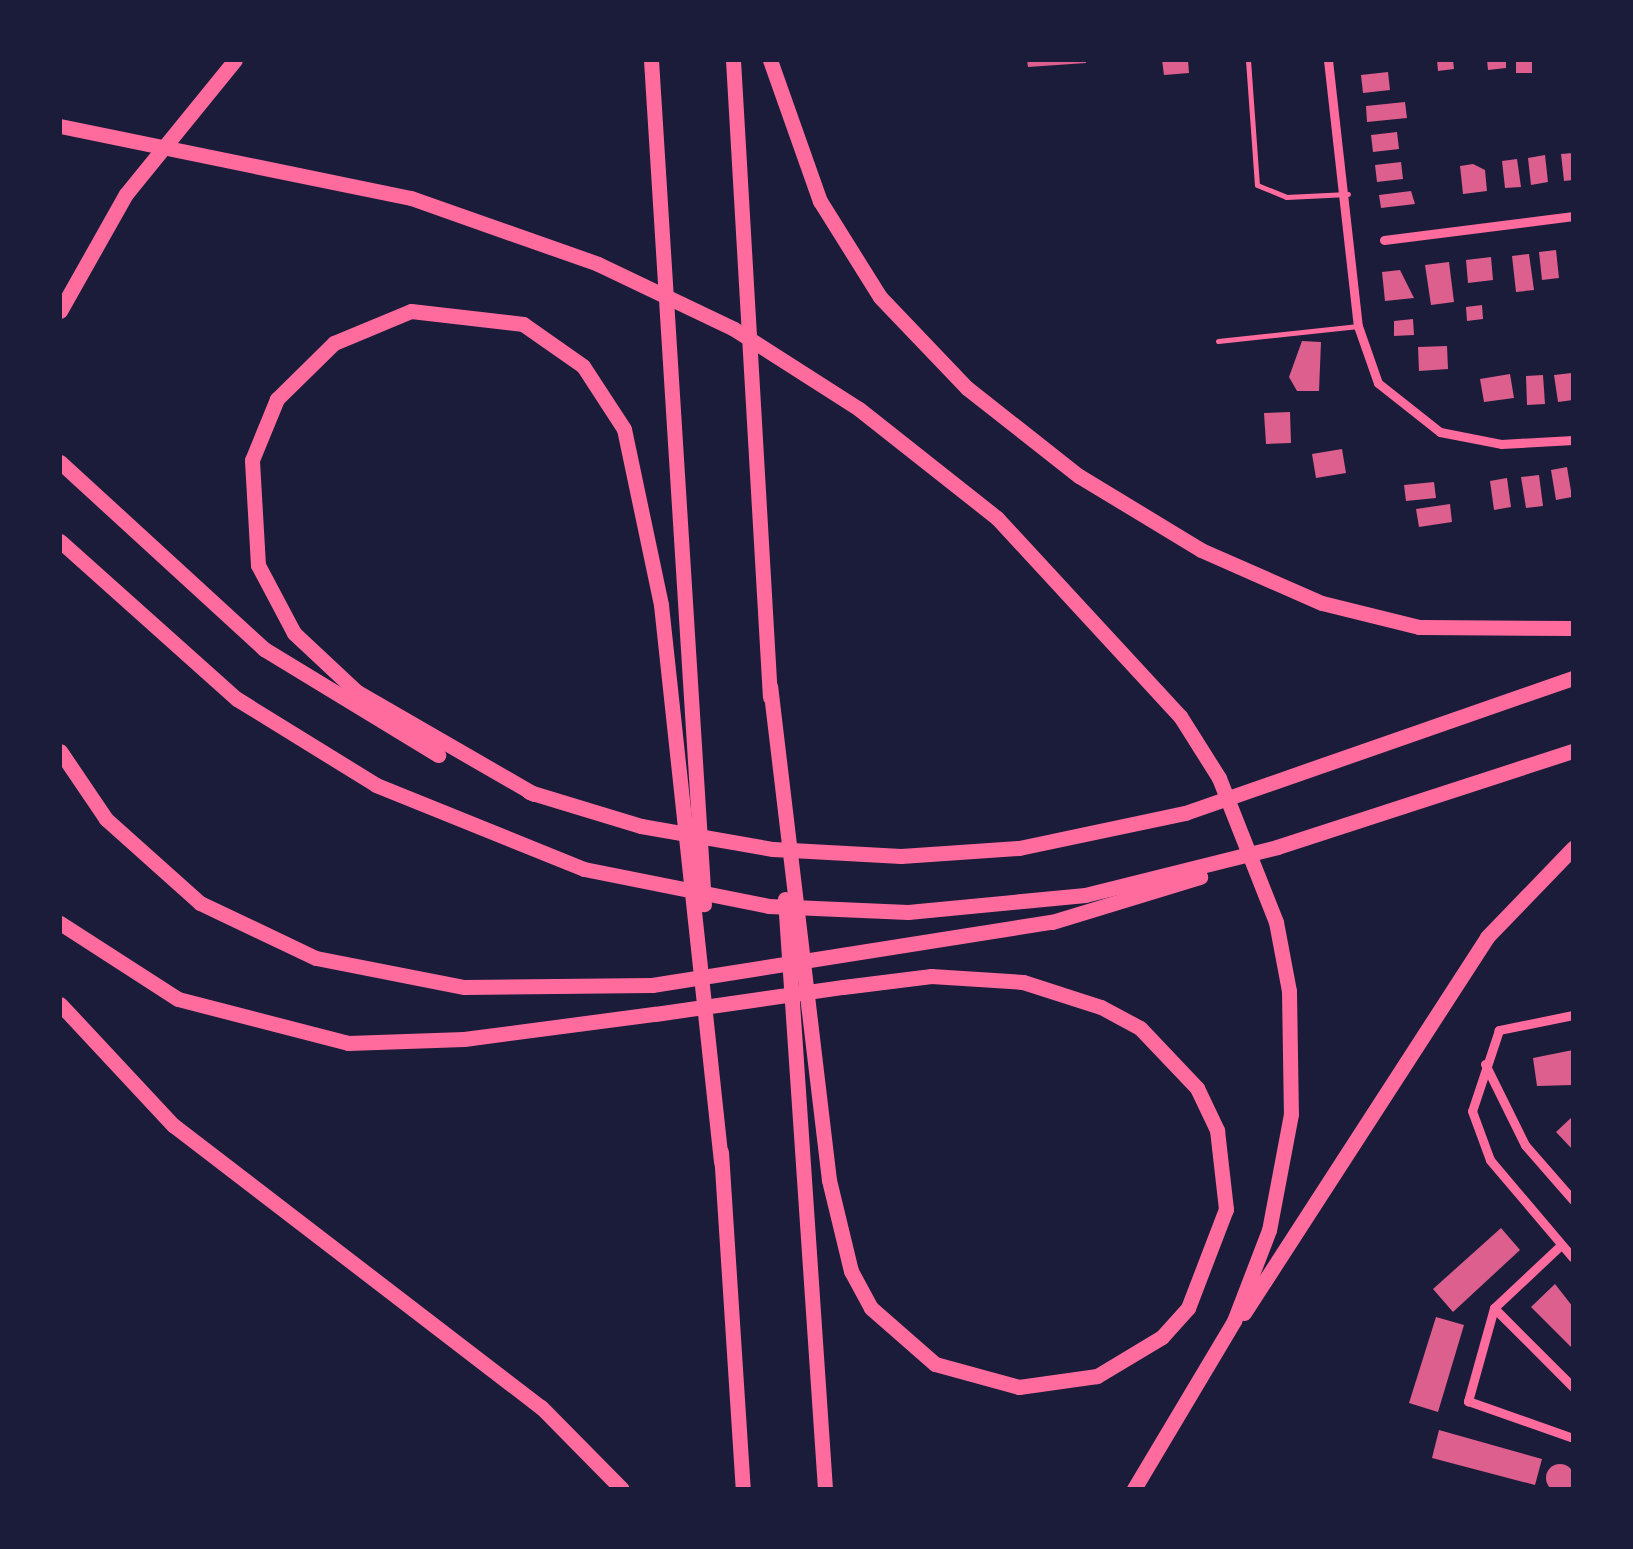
<!DOCTYPE html>
<html>
<head>
<meta charset="utf-8">
<style>
	body { margin:0 }
	#map { position:relative; width:1633px; height:1549px; overflow:hidden; background:#1b1b3a; font-family:"PT Sans",sans-serif }
	div>[style] { position:absolute }
	.building>* { inset:0; background:#dd5f8e }
	.round { border-radius:50% }
	.service>* { height:5px; margin:-2.5px; padding:0 2.5px; transform-origin:2.5px; border-radius:2.5px; background:#ff6b9d }
	.minor>* { height:9px; margin:-4.5px; padding:0 4.5px; transform-origin:4.5px; border-radius:4.5px; background:#ff6b9d }
	.motorway>* { height:15px; margin:-7.5px; padding:0 7.5px; transform-origin:7.5px; border-radius:7.5px; background:#ff6b9d }
	span { translate:-50% -50%; white-space:nowrap; text-align:center; line-height:1.15; -webkit-text-stroke:9px #1b1b3a; paint-order:stroke }
	.frame { position:absolute; inset:0; border:62px solid #1b1b3a; pointer-events:none }
</style>
</head>
<body>
<div id="map">
	<div class="building">
		<i style="clip-path:polygon(1027px 60px,1086px 60px,1086px 63px,1028px 67px)"></i>
		<i style="clip-path:polygon(1162px 60px,1188px 60px,1189px 73px,1164px 75px)"></i>
		<i style="clip-path:polygon(1437px 60px,1453px 60px,1454px 69px,1438px 71px)"></i>
		<i style="clip-path:polygon(1487px 60px,1506px 60px,1506px 68px,1488px 70px)"></i>
		<i style="clip-path:polygon(1516px 60px,1532px 60px,1532px 73px,1516px 73px)"></i>
		<i style="clip-path:polygon(1388px 72px,1390px 90px,1363px 93px,1361px 75px)"></i>
		<i style="clip-path:polygon(1405px 102px,1407px 118px,1367px 122px,1366px 106px)"></i>
		<i style="clip-path:polygon(1397px 132px,1399px 149px,1373px 152px,1371px 135px)"></i>
		<i style="clip-path:polygon(1573px 153px,1573px 180px,1564px 181px,1561px 154px)"></i>
		<i style="clip-path:polygon(1545px 155px,1548px 182px,1531px 185px,1528px 158px)"></i>
		<i style="clip-path:polygon(1517px 159px,1521px 187px,1505px 188px,1502px 161px)"></i>
		<i style="clip-path:polygon(1401px 162px,1403px 179px,1377px 182px,1375px 165px)"></i>
		<i style="clip-path:polygon(1473px 164px,1485px 170px,1487px 191px,1463px 194px,1460px 166px)"></i>
		<i style="clip-path:polygon(1411px 191px,1415px 204px,1381px 208px,1379px 195px)"></i>
		<i style="clip-path:polygon(1556px 250px,1559px 278px,1542px 280px,1539px 252px)"></i>
		<i style="clip-path:polygon(1529px 254px,1534px 290px,1516px 292px,1512px 256px)"></i>
		<i style="clip-path:polygon(1491px 257px,1493px 280px,1468px 283px,1466px 260px)"></i>
		<i style="clip-path:polygon(1449px 262px,1454px 302px,1431px 305px,1425px 265px)"></i>
		<i style="clip-path:polygon(1400px 270px,1414px 298px,1385px 301px,1382px 272px)"></i>
		<i style="clip-path:polygon(1482px 305px,1483px 319px,1467px 321px,1466px 307px)"></i>
		<i style="clip-path:polygon(1413px 319px,1414px 335px,1394px 336px,1394px 321px)"></i>
		<i style="clip-path:polygon(1302px 341px,1321px 342px,1319px 391px,1297px 391px,1289px 377px)"></i>
		<i style="clip-path:polygon(1447px 346px,1448px 369px,1419px 371px,1418px 347px)"></i>
		<i style="clip-path:polygon(1572px 373px,1573px 400px,1558px 402px,1554px 375px)"></i>
		<i style="clip-path:polygon(1510px 374px,1514px 398px,1484px 402px,1480px 379px)"></i>
		<i style="clip-path:polygon(1543px 375px,1545px 404px,1527px 405px,1526px 376px)"></i>
		<i style="clip-path:polygon(1290px 412px,1291px 443px,1266px 444px,1264px 413px)"></i>
		<i style="clip-path:polygon(1342px 449px,1346px 473px,1316px 478px,1312px 454px)"></i>
		<i style="clip-path:polygon(1567px 467px,1572px 497px,1556px 500px,1551px 470px)"></i>
		<i style="clip-path:polygon(1539px 475px,1543px 506px,1526px 508px,1521px 477px)"></i>
		<i style="clip-path:polygon(1507px 478px,1511px 507px,1494px 510px,1490px 481px)"></i>
		<i style="clip-path:polygon(1434px 482px,1436px 498px,1406px 501px,1404px 485px)"></i>
		<i style="clip-path:polygon(1450px 504px,1452px 522px,1419px 527px,1416px 509px)"></i>
		<i style="clip-path:polygon(1573px 1050px,1573px 1085px,1537px 1086px,1533px 1058px)"></i>
		<i style="clip-path:polygon(1573px 1116px,1573px 1150px,1556px 1132px)"></i>
		<i style="clip-path:polygon(1501px 1228px,1520px 1250px,1453px 1312px,1433px 1289px)"></i>
		<i style="clip-path:polygon(1555px 1284px,1573px 1307px,1573px 1349px,1531px 1307px)"></i>
		<i style="clip-path:polygon(1436px 1317px,1464px 1325px,1438px 1412px,1409px 1403px)"></i>
		<i style="clip-path:polygon(1439px 1430px,1542px 1459px,1535px 1485px,1432px 1458px)"></i>
		<i class="round" style="left:1546px;top:1464px;width:28px;height:28px"></i>
	</div>
	<div class="service">
		<i style="left:1248px;top:60px;width:125px;rotate:85.9deg"></i>
		<i style="left:1257px;top:185px;width:31px;rotate:22deg"></i>
		<i style="left:1286px;top:197px;width:62px;rotate:-2.8deg"></i>
		<i style="left:1218px;top:341px;width:141px;rotate:-6.1deg"></i>
	</div>
	<div class="minor">
		<i style="left:1328px;top:60px;width:268px;rotate:83.6deg"></i>
		<i style="left:1358px;top:326px;width:60px;rotate:70.7deg"></i>
		<i style="left:1378px;top:383px;width:79px;rotate:38.3deg"></i>
		<i style="left:1440px;top:432px;width:62px;rotate:11.1deg"></i>
		<i style="left:1501px;top:444px;width:72px;rotate:-3.2deg"></i>
		<i style="left:1384px;top:240px;width:191px;rotate:-7.2deg"></i>
		<i style="left:1573px;top:1015px;width:76px;rotate:168.5deg"></i>
		<i style="left:1499px;top:1030px;width:85px;rotate:108.4deg"></i>
		<i style="left:1472px;top:1111px;width:52px;rotate:69.8deg"></i>
		<i style="left:1490px;top:1160px;width:128px;rotate:49.7deg"></i>
		<i style="left:1485px;top:1064px;width:90px;rotate:63.7deg"></i>
		<i style="left:1525px;top:1145px;width:73px;rotate:48.9deg"></i>
		<i style="left:1561px;top:1245px;width:92px;rotate:136.8deg"></i>
		<i style="left:1494px;top:1308px;width:97px;rotate:105.6deg"></i>
		<i style="left:1468px;top:1401px;width:111px;rotate:19.4deg"></i>
		<i style="left:1494px;top:1308px;width:112px;rotate:45deg"></i>
	</div>
	<div class="motorway">
		<i style="left:651px;top:60px;width:846px;rotate:86.41deg"></i>
		<i style="left:733px;top:60px;width:638px;rotate:86.68deg"></i>
		<i style="left:770px;top:60px;width:150px;rotate:70.5deg"></i>
		<i style="left:820px;top:201px;width:113px;rotate:58deg"></i>
		<i style="left:880px;top:297px;width:126px;rotate:46.3deg"></i>
		<i style="left:967px;top:388px;width:142px;rotate:38.2deg"></i>
		<i style="left:1079px;top:476px;width:143px;rotate:31.2deg"></i>
		<i style="left:1201px;top:550px;width:132px;rotate:23.7deg"></i>
		<i style="left:1322px;top:603px;width:100px;rotate:13.9deg"></i>
		<i style="left:1419px;top:627px;width:154px;rotate:0.4deg"></i>
		<i style="left:60px;top:126px;width:358px;rotate:11.6deg"></i>
		<i style="left:411px;top:198px;width:198px;rotate:19.4deg"></i>
		<i style="left:598px;top:264px;width:151px;rotate:25.5deg"></i>
		<i style="left:734px;top:329px;width:148px;rotate:32.6deg"></i>
		<i style="left:859px;top:409px;width:176px;rotate:38.3deg"></i>
		<i style="left:997px;top:518px;width:270px;rotate:47.3deg"></i>
		<i style="left:1180px;top:716px;width:73px;rotate:57.8deg"></i>
		<i style="left:1219px;top:778px;width:155px;rotate:68.4deg"></i>
		<i style="left:1276px;top:922px;width:70px;rotate:79.3deg"></i>
		<i style="left:1289px;top:991px;width:123px;rotate:89.1deg"></i>
		<i style="left:1291px;top:1114px;width:118px;rotate:100.7deg"></i>
		<i style="left:1269px;top:1230px;width:97px;rotate:111deg"></i>
		<i style="left:1234px;top:1321px;width:196px;rotate:120.8deg"></i>
		<i style="left:60px;top:311px;width:134px;rotate:-60.6deg"></i>
		<i style="left:126px;top:194px;width:173px;rotate:-50.9deg"></i>
		<i style="left:60px;top:462px;width:277px;rotate:42.5deg"></i>
		<i style="left:264px;top:649px;width:204px;rotate:31.3deg"></i>
		<i style="left:60px;top:541px;width:237px;rotate:41.8deg"></i>
		<i style="left:237px;top:699px;width:163px;rotate:31.7deg"></i>
		<i style="left:376px;top:785px;width:224px;rotate:22deg"></i>
		<i style="left:584px;top:869px;width:189px;rotate:11.3deg"></i>
		<i style="left:769px;top:906px;width:139px;rotate:2.5deg"></i>
		<i style="left:908px;top:912px;width:178px;rotate:-5.5deg"></i>
		<i style="left:1085px;top:895px;width:198px;rotate:-14deg"></i>
		<i style="left:1277px;top:847px;width:311px;rotate:-18deg"></i>
		<i style="left:60px;top:751px;width:82px;rotate:55.9deg"></i>
		<i style="left:106px;top:819px;width:126px;rotate:41.8deg"></i>
		<i style="left:200px;top:903px;width:128px;rotate:25.4deg"></i>
		<i style="left:316px;top:958px;width:151px;rotate:11.1deg"></i>
		<i style="left:464px;top:987px;width:188px;rotate:-0.6deg"></i>
		<i style="left:652px;top:985px;width:405px;rotate:-9deg"></i>
		<i style="left:1052px;top:922px;width:155px;rotate:-16.9deg"></i>
		<i style="left:529px;top:792px;width:117px;rotate:16.9deg"></i>
		<i style="left:641px;top:826px;width:134px;rotate:9.9deg"></i>
		<i style="left:773px;top:849px;width:128px;rotate:3.1deg"></i>
		<i style="left:901px;top:856px;width:118px;rotate:-3.9deg"></i>
		<i style="left:1019px;top:848px;width:170px;rotate:-11.9deg"></i>
		<i style="left:1185px;top:813px;width:411px;rotate:-19.2deg"></i>
		<i style="left:534px;top:794px;width:204px;rotate:-150deg"></i>
		<i style="left:357px;top:692px;width:86px;rotate:-136.9deg"></i>
		<i style="left:294px;top:633px;width:77px;rotate:-117.9deg"></i>
		<i style="left:258px;top:565px;width:105px;rotate:-93.3deg"></i>
		<i style="left:252px;top:460px;width:66px;rotate:-67.7deg"></i>
		<i style="left:277px;top:399px;width:80px;rotate:-44.5deg"></i>
		<i style="left:334px;top:343px;width:83px;rotate:-22.6deg"></i>
		<i style="left:411px;top:311px;width:113px;rotate:6.6deg"></i>
		<i style="left:523px;top:324px;width:73px;rotate:35deg"></i>
		<i style="left:583px;top:366px;width:75px;rotate:56.9deg"></i>
		<i style="left:624px;top:429px;width:180px;rotate:78.1deg"></i>
		<i style="left:661px;top:605px;width:560px;rotate:83.85deg"></i>
		<i style="left:785px;top:899px;width:591px;rotate:86.12deg"></i>
		<i style="left:60px;top:923px;width:140px;rotate:32.8deg"></i>
		<i style="left:178px;top:999px;width:176px;rotate:14.5deg"></i>
		<i style="left:348px;top:1043px;width:116px;rotate:-2deg"></i>
		<i style="left:464px;top:1039px;width:193px;rotate:-7.5deg"></i>
		<i style="left:655px;top:1014px;width:190px;rotate:-8.2deg"></i>
		<i style="left:843px;top:987px;width:89px;rotate:-7.1deg"></i>
		<i style="left:931px;top:976px;width:92px;rotate:3.7deg"></i>
		<i style="left:1023px;top:982px;width:82px;rotate:17.8deg"></i>
		<i style="left:1101px;top:1007px;width:44px;rotate:28.3deg"></i>
		<i style="left:1140px;top:1028px;width:83px;rotate:46.5deg"></i>
		<i style="left:1197px;top:1088px;width:47px;rotate:64.5deg"></i>
		<i style="left:1217px;top:1130px;width:80px;rotate:83.5deg"></i>
		<i style="left:1226px;top:1209px;width:106px;rotate:111deg"></i>
		<i style="left:1188px;top:1308px;width:39px;rotate:132deg"></i>
		<i style="left:1162px;top:1337px;width:76px;rotate:149deg"></i>
		<i style="left:1097px;top:1376px;width:79px;rotate:172deg"></i>
		<i style="left:1019px;top:1387px;width:87px;rotate:-164.7deg"></i>
		<i style="left:935px;top:1364px;width:85px;rotate:-138.8deg"></i>
		<i style="left:871px;top:1308px;width:42px;rotate:-118.4deg"></i>
		<i style="left:851px;top:1271px;width:94px;rotate:-103.6deg"></i>
		<i style="left:829px;top:1180px;width:497px;rotate:-96.8deg"></i>
		<i style="left:60px;top:1004px;width:166px;rotate:47deg"></i>
		<i style="left:173px;top:1125px;width:464px;rotate:37.5deg"></i>
		<i style="left:541px;top:1407px;width:115px;rotate:45.4deg"></i>
		<i style="left:721px;top:1152px;width:338px;rotate:86.3deg"></i>
		<i style="left:1244px;top:1313px;width:448px;rotate:-57.1deg"></i>
		<i style="left:1487px;top:937px;width:124px;rotate:-46deg"></i>
	</div>
	<div class="frame"></div>
</div>
</body>
</html>
